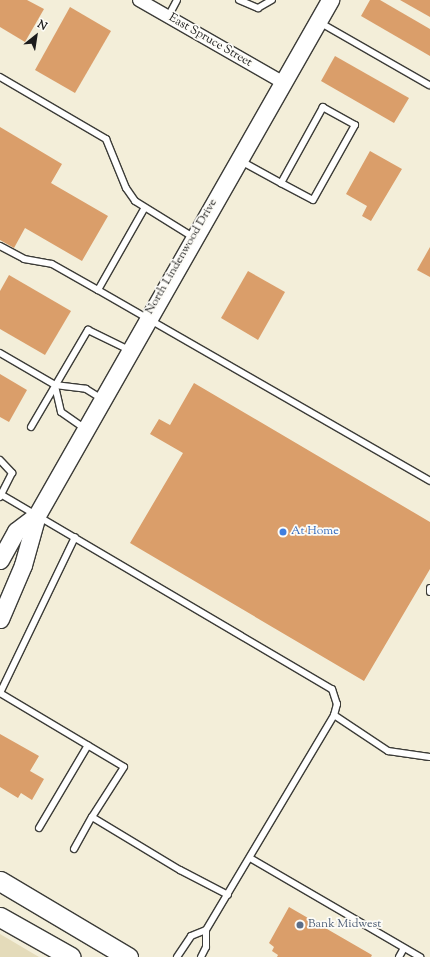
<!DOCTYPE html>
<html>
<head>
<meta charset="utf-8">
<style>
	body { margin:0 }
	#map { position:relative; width:430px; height:957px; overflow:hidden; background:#f3eed9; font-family:"Sorts Mill Goudy",serif }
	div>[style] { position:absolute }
	.built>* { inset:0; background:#e4dbba }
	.building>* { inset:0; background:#da9e6a }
	.roads { filter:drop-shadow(1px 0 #3c3c38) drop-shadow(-1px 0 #3c3c38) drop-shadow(0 1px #3c3c38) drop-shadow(0 -1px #3c3c38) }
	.lane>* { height:6px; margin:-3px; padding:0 3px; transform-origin:3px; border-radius:3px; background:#fff }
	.street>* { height:12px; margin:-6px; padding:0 6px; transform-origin:6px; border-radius:6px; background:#fff }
	.secondary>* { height:17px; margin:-8.5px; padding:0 8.5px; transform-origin:8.5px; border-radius:8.5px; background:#fff }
	.primary>* { height:19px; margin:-9.5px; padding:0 9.5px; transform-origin:9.5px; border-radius:9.5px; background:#fff }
	.dots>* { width:11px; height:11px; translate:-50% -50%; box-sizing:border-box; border:2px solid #fdfcf7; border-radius:50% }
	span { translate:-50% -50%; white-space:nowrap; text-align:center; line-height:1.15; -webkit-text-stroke:3.5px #fdfcf7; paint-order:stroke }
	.street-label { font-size:12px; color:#1c1c1c }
	.shop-label { font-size:12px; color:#366cbe }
	.left { translate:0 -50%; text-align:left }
	.service-label { font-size:12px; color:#4e5e75 }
	.north { position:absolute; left:16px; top:16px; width:40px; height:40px; -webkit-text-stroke:3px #fdfcf7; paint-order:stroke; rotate:30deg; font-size:11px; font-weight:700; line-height:16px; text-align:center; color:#1c1c1c }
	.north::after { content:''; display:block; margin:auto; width:14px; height:18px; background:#1c1c1c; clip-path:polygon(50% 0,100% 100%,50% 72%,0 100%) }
</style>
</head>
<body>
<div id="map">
	<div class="built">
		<i style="clip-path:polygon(0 934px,39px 957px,0 957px)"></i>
	</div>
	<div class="building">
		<i style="clip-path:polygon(0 0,27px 0,44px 9px,25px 42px,0 27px)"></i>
		<i style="clip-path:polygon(370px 0,380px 0,430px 29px,430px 56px,361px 16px)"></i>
		<i style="clip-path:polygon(400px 0,430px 0,430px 17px)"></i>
		<i style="clip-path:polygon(70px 7px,111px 31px,75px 93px,35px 70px)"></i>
		<i style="clip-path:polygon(335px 56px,409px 98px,394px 123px,321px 81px)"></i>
		<i style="clip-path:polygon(0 127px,62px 164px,51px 183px,108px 216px,82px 261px,25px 228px,14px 248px,0 240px)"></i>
		<i style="clip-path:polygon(370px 151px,402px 169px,371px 221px,362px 216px,367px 206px,346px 194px)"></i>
		<i style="clip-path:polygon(430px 247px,430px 277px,417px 270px)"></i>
		<i style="clip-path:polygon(248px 271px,285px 292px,258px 340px,221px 318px)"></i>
		<i style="clip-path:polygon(9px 275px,71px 311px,45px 355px,0 329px,0 291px)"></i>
		<i style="clip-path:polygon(0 374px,27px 390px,9px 422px,0 417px)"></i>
		<i style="clip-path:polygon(194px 383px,430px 522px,430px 569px,364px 681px,130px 543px,183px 453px,150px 434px,159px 419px,170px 425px)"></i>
		<i style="clip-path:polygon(0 734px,39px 756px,30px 771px,44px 779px,32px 800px,21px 793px,18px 798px,0 787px)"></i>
		<i style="clip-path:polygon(289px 907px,372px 955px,371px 957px,277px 957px,278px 955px,272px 951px,274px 947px,269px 943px)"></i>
	</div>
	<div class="roads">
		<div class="lane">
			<i style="left:239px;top:0;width:21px;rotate:23deg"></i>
			<i style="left:258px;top:8px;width:16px;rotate:-30deg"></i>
			<i style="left:168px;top:17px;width:19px;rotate:-62deg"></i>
			<i style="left:319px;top:22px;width:127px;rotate:29.8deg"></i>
			<i style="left:0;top:77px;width:123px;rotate:30.3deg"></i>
			<i style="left:106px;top:139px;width:53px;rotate:67.8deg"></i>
			<i style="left:126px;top:188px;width:16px;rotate:55deg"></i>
			<i style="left:135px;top:201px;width:68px;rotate:31.8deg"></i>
			<i style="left:239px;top:160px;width:48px;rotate:28.7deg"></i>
			<i style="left:281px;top:183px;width:36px;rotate:28deg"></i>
			<i style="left:313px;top:200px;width:86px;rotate:-60.8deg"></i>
			<i style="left:355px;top:125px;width:37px;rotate:-151deg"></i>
			<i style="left:323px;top:107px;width:87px;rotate:118.9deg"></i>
			<i style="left:144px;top:209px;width:93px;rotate:119.6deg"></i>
			<i style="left:98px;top:290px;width:383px;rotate:29.9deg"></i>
			<i style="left:0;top:246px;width:27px;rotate:28deg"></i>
			<i style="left:24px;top:259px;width:28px;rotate:10deg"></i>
			<i style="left:52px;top:264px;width:53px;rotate:29.5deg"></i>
			<i style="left:0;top:353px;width:64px;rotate:30.2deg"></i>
			<i style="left:31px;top:427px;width:113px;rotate:-59.6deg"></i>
			<i style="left:88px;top:330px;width:46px;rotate:26deg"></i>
			<i style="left:84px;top:428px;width:28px;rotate:-145deg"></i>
			<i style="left:61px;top:412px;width:28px;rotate:-103deg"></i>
			<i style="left:55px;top:385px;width:31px;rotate:7deg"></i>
			<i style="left:86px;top:389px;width:19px;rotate:32deg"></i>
			<i style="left:0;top:460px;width:18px;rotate:47deg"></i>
			<i style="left:12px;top:473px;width:27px;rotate:117deg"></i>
			<i style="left:2px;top:495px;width:383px;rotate:30.5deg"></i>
			<i style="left:332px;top:689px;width:16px;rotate:72deg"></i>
			<i style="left:337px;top:704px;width:11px;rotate:105deg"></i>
			<i style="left:334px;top:715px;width:65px;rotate:33.7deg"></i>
			<i style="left:388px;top:751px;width:42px;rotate:8.1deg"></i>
			<i style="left:430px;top:588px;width:4px;rotate:90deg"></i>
			<i style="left:0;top:693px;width:144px;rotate:30.8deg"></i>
			<i style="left:124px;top:767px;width:59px;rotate:122.6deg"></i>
			<i style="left:92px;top:817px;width:103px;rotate:31.1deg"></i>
			<i style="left:180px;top:870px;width:54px;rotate:27.5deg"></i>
			<i style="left:0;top:693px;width:173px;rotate:-64.3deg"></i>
			<i style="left:39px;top:828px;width:96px;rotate:-59.4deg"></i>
			<i style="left:74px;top:849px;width:37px;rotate:-61deg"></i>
			<i style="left:250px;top:858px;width:197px;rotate:30.2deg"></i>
			<i style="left:177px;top:957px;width:25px;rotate:-56deg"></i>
			<i style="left:191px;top:936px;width:16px;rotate:-22deg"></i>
			<i style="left:201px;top:957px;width:11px;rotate:-63deg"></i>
			<i style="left:206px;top:947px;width:17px;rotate:-90deg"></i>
			<i style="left:206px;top:930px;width:250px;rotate:-59.2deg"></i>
			<i style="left:399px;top:957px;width:10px;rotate:-61deg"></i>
		</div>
		<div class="street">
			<i style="left:139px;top:0;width:165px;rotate:29.8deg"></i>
		</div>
		<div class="secondary">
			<i style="left:0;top:560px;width:33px;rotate:-61deg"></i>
			<i style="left:16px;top:531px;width:26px;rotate:-37deg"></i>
			<i style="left:0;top:619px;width:59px;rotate:-66.9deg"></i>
			<i style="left:23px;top:565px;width:52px;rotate:-74.4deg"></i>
			<i style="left:37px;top:515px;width:593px;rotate:-60.36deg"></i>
		</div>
		<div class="primary">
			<i style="left:0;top:881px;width:149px;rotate:30.7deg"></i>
			<i style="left:0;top:917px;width:81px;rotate:29.4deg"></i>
		</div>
	</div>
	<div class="dots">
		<i style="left:283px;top:532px;background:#3f7fe0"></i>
		<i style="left:300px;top:925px;background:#5c6f8a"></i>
	</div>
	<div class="street-label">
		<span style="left:210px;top:41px;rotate:30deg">East Spruce Street</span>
		<span style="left:182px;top:257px;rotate:-60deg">North Lindenwood Drive</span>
	</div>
	<div class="shop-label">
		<span class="left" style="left:291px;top:532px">At Home</span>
	</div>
	<div class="service-label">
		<span class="left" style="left:308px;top:925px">Bank Midwest</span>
	</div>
	<div class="north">N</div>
</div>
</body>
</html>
